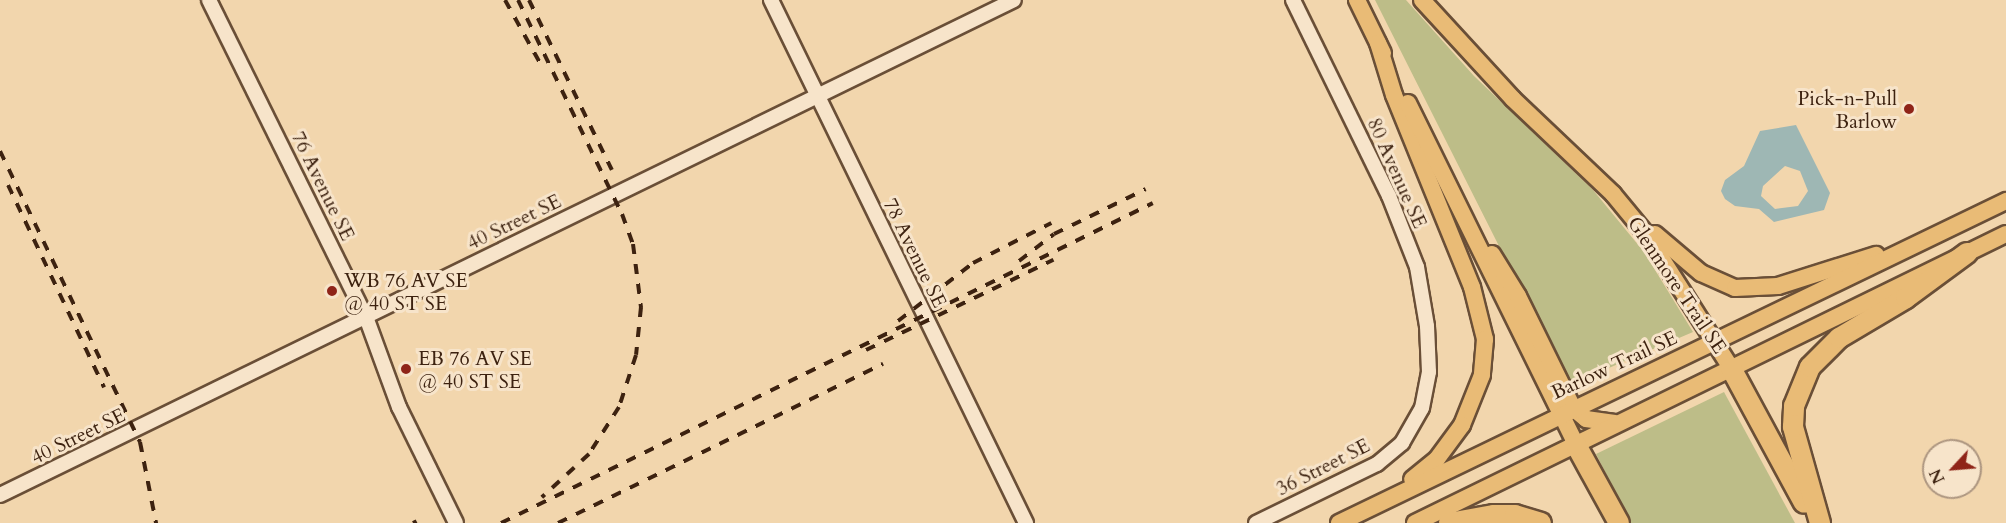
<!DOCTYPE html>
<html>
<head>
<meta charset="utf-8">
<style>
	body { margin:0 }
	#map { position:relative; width:2006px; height:523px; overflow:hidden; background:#f2d6ad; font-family:Cardo,serif }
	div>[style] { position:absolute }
	.green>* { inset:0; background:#bdbd88 }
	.water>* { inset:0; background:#9eb7b4 }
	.roads { filter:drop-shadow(2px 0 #6a4f37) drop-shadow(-2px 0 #6a4f37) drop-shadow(0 2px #6a4f37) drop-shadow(0 -2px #6a4f37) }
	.minor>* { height:14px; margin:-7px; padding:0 7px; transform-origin:7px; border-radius:7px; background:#f7e4ca }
	.major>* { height:16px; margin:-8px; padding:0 8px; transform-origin:8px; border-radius:8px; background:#e9bb76 }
	.highway>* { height:20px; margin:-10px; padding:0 10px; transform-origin:10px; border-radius:10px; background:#e9bb76 }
	.rail>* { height:4px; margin-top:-2px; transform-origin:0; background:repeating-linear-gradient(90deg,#3d2210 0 10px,transparent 0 20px) }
	.dots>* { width:16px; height:16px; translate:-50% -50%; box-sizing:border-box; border:3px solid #f7e4ca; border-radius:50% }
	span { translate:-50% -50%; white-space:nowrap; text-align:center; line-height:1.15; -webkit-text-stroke:6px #f7e4ca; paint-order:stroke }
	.poi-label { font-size:20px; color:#3d2210 }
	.right { translate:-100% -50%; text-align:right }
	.left { translate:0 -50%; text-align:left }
	.street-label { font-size:20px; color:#3d2210 }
	.north { position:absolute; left:1922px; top:439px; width:60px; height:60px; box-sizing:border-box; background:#f7e4ca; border:2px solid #ad9680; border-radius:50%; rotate:244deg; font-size:16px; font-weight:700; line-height:24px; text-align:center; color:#3d2210 }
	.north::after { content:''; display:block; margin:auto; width:21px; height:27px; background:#8f2418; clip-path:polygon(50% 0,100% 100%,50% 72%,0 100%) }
</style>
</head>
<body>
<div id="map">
	<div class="green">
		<i style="clip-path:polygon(1375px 0,1406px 0,1474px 76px,1593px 190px,1644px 252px,1693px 332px,1569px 385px)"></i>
		<i style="clip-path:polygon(1724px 392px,1795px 523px,1631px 523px,1596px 454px)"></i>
	</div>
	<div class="water">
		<i style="clip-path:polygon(evenodd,1796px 125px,1830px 193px,1824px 210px,1774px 222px,1759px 209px,1735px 206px,1725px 199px,1721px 191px,1725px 180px,1744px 166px,1760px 131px,1796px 125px,1785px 166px,1800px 171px,1808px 191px,1798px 206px,1775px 209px,1761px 196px,1763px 186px,1785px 166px)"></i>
	</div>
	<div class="roads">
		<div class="minor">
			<i style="left:209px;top:0;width:354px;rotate:63.7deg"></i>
			<i style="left:366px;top:317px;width:96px;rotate:69.9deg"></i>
			<i style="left:399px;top:407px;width:129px;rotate:63.8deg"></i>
			<i style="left:771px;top:0;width:582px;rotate:64.01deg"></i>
			<i style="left:0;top:495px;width:1128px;rotate:-26.02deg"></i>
			<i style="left:1256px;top:523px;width:135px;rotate:-26deg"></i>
			<i style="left:1377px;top:464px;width:33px;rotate:-40deg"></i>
			<i style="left:1402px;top:443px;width:40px;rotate:-60.3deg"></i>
			<i style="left:1422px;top:408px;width:37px;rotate:-79deg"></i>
			<i style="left:1429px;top:372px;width:46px;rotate:-92.5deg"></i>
			<i style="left:1427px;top:326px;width:60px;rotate:-99.6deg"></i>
			<i style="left:1417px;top:267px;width:76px;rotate:-111.5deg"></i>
			<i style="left:1389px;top:196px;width:218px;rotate:-116.1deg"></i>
		</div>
		<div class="major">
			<i style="left:1357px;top:0;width:59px;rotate:63.9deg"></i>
			<i style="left:1422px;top:0;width:134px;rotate:47.4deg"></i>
			<i style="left:1513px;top:99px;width:138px;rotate:43.5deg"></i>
			<i style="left:1613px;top:194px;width:52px;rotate:50.5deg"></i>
			<i style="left:1646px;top:234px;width:159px;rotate:57.6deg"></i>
			<i style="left:1378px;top:43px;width:54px;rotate:72.9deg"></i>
			<i style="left:1394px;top:95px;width:207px;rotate:67.9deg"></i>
			<i style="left:1472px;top:287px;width:54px;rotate:76deg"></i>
			<i style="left:1485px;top:339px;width:36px;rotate:95deg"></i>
			<i style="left:1482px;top:375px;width:54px;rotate:111.8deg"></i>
			<i style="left:1462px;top:425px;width:42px;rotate:126.3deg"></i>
			<i style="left:1437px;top:459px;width:32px;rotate:141deg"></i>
			<i style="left:1408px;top:103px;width:379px;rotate:63.8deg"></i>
			<i style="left:1655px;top:234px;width:60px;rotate:40.3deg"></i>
			<i style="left:1701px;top:273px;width:37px;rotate:24deg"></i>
			<i style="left:1735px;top:288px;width:43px;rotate:-2.7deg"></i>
			<i style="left:1778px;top:286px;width:103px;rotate:-17.6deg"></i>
			<i style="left:1492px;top:254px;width:49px;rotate:58.2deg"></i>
			<i style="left:1518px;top:296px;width:125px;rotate:63.8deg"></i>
			<i style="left:1573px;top:408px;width:17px;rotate:40deg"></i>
			<i style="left:1586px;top:419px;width:29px;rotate:8deg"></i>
			<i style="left:1339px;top:523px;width:741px;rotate:-25.77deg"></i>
			<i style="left:1415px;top:523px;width:658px;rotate:-26.06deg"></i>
		</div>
		<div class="highway">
			<i style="left:1731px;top:368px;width:153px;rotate:61.6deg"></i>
			<i style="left:1575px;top:443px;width:91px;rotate:61.2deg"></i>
			<i style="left:1449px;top:523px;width:46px;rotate:-10.1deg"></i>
			<i style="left:1494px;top:515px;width:21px"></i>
			<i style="left:1515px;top:515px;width:27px;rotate:17deg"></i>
			<i style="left:1820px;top:523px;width:100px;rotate:-105.7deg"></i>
			<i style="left:1793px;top:427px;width:21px;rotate:-87deg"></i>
			<i style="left:1794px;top:406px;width:42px;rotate:-67.7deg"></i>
			<i style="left:1810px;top:367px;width:41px;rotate:-45deg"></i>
			<i style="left:1839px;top:338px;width:78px;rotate:-30.8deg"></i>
			<i style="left:1906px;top:298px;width:76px;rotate:-36.4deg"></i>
		</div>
	</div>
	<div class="rail">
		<i style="left:505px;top:0;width:72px;rotate:60.9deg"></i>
		<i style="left:518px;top:0;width:238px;rotate:64.1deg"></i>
		<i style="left:622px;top:214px;width:32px;rotate:70deg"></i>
		<i style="left:633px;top:244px;width:64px;rotate:82.8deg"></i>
		<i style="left:641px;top:307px;width:48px;rotate:95.9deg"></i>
		<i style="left:636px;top:355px;width:55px;rotate:108.1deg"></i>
		<i style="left:619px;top:407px;width:56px;rotate:122.6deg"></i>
		<i style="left:589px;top:454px;width:64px;rotate:137.5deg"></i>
		<i style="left:529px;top:0;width:189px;rotate:64deg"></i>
		<i style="left:0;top:151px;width:323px;rotate:64.3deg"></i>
		<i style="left:140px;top:442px;width:83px;rotate:78.8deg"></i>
		<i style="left:8px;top:185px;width:224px;rotate:64.6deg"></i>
		<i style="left:1019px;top:261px;width:44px;rotate:-37.6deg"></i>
		<i style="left:1054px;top:234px;width:102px;rotate:-26.1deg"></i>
		<i style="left:898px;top:321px;width:95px;rotate:-37.7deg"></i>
		<i style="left:973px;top:263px;width:88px;rotate:-27.1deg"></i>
		<i style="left:866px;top:350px;width:208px;rotate:-25.7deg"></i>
		<i style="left:413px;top:523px;width:4px;rotate:-27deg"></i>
		<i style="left:501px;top:523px;width:726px;rotate:-26.14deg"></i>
		<i style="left:558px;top:523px;width:362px;rotate:-26.1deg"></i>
	</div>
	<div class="dots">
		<i style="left:1909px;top:109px;background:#8f2418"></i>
		<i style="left:332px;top:291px;background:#8f2418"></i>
		<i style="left:406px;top:369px;background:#8f2418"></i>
	</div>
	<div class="poi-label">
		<span class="right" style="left:1897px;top:110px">Pick-n-Pull<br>Barlow</span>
		<span class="left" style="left:344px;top:292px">WB 76 AV SE<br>@ 40 ST SE</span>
		<span class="left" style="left:418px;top:370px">EB 76 AV SE<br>@ 40 ST SE</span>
	</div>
	<div class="street-label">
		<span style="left:1397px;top:173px;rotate:66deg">80 Avenue SE</span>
		<span style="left:323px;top:186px;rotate:64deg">76 Avenue SE</span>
		<span style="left:514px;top:222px;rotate:-26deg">40 Street SE</span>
		<span style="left:915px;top:253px;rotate:64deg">78 Avenue SE</span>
		<span style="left:1677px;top:285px;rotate:56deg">Glenmore Trail SE</span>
		<span style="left:1614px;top:365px;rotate:-25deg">Barlow Trail SE</span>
		<span style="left:78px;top:436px;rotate:-26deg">40 Street SE</span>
		<span style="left:1323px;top:467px;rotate:-27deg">36 Street SE</span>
	</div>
	<div class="north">N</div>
</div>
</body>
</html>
